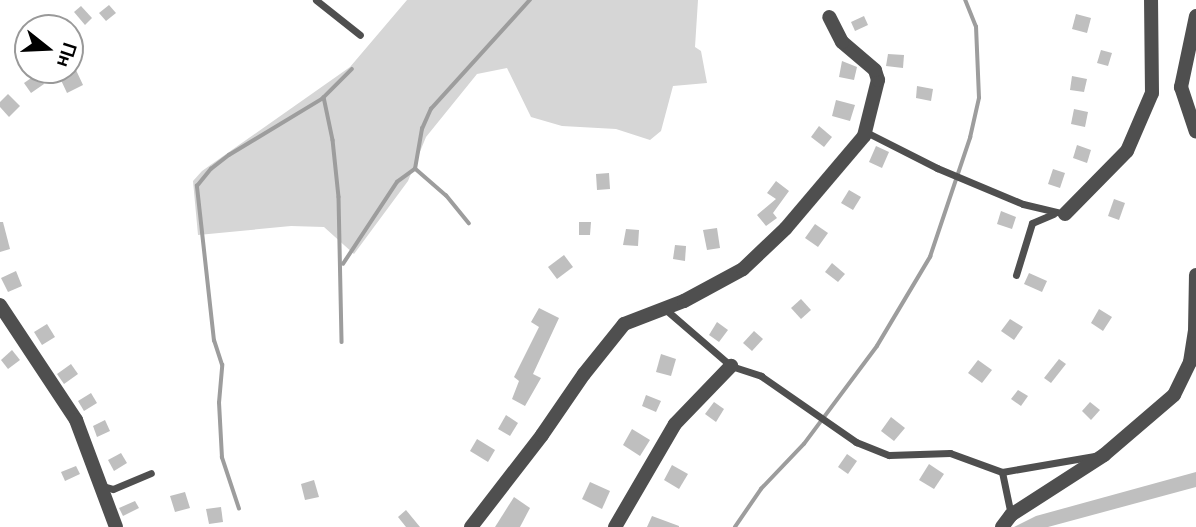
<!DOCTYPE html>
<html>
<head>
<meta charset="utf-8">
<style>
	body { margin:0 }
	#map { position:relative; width:1196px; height:527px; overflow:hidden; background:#fff; font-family:Lato,sans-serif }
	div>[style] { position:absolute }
	.green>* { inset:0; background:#d6d6d6 }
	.stream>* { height:3.5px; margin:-1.75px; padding:0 1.75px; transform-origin:1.75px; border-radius:1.75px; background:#9d9d9d }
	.building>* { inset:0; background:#bfbfbf }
	.lane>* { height:7px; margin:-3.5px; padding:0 3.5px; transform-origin:3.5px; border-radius:3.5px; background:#4f4f4f }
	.street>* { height:14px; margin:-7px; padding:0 7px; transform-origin:7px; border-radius:7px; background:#4f4f4f }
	span { translate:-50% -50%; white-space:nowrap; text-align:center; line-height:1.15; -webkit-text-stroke:5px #fff; paint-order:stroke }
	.north { position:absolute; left:14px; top:14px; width:70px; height:70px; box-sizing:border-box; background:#fff; border:2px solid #999; border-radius:50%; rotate:108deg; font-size:19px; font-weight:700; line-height:28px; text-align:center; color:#000 }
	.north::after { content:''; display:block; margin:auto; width:24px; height:32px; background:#000; clip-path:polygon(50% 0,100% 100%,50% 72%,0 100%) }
</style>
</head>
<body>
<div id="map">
	<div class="green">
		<i style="clip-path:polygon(407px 0,698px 0,695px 47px,701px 51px,707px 83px,673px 86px,661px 131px,650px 140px,616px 129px,562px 126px,531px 117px,507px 68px,477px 74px,426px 137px,408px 181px,354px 254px,324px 227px,291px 226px,198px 235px,193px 181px,202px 171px,350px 67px)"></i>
	</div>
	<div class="stream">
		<i style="left:324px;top:97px;width:44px;rotate:78.2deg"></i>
		<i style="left:333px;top:140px;width:57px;rotate:84deg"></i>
		<i style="left:339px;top:197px;width:145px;rotate:88.8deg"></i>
		<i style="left:469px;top:224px;width:36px;rotate:-129deg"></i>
		<i style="left:446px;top:196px;width:41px;rotate:-138.9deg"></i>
		<i style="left:415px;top:169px;width:41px;rotate:-80.1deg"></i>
		<i style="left:422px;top:129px;width:22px;rotate:-66deg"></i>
		<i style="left:431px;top:109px;width:147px;rotate:-47.8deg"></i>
		<i style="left:343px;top:264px;width:98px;rotate:-56.6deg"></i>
		<i style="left:397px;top:182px;width:22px;rotate:-36deg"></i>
		<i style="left:239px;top:509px;width:54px;rotate:-108.4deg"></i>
		<i style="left:222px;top:458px;width:55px;rotate:-93.1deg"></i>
		<i style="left:219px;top:403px;width:38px;rotate:-85deg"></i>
		<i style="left:222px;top:365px;width:25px;rotate:-108deg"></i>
		<i style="left:214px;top:341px;width:156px;rotate:-96.3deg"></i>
		<i style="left:197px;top:186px;width:22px;rotate:-51deg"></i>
		<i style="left:211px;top:169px;width:23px;rotate:-38deg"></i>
		<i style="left:229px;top:155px;width:109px;rotate:-31.1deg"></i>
		<i style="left:322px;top:99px;width:42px;rotate:-45deg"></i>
		<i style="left:735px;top:527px;width:46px;rotate:-55.6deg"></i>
		<i style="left:761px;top:489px;width:62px;rotate:-46.3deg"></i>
		<i style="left:804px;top:444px;width:122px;rotate:-53.3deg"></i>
		<i style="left:877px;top:346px;width:104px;rotate:-59.2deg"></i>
		<i style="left:930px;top:257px;width:126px;rotate:-71.4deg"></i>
		<i style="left:970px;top:138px;width:41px;rotate:-77.3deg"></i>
		<i style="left:979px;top:98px;width:71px;rotate:-92.4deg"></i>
		<i style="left:976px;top:27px;width:29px;rotate:-112deg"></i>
	</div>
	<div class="building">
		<i style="clip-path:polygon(109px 5px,116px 13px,106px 21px,99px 13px)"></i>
		<i style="clip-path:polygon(81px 6px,92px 18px,85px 25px,74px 12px)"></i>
		<i style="clip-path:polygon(1076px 14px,1091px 18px,1087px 33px,1072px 29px)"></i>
		<i style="clip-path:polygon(864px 16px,868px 25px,855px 31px,851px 22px)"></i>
		<i style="clip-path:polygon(1101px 50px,1112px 53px,1108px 66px,1097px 63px)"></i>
		<i style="clip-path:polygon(888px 54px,904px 55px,903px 68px,886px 66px)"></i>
		<i style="clip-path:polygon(842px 61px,857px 67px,854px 80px,839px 77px)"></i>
		<i style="clip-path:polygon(76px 70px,83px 85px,67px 93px,60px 78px)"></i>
		<i style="clip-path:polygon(37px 74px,44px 84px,31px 93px,24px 83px)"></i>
		<i style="clip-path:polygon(1072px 76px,1087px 79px,1084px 92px,1070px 90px)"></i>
		<i style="clip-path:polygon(917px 86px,933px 89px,931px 101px,916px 98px)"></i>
		<i style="clip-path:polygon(8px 94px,20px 106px,9px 117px,0 107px,0 102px)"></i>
		<i style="clip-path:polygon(836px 100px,855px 105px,850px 121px,832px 116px)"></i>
		<i style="clip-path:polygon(1074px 109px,1088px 112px,1085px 127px,1071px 124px)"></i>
		<i style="clip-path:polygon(819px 126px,832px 137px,824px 147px,811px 137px)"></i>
		<i style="clip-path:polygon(1077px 145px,1091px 150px,1087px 163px,1073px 158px)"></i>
		<i style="clip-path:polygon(876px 146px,889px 152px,882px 168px,869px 162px)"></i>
		<i style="clip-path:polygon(1053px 169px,1065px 173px,1060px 188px,1048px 184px)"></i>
		<i style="clip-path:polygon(609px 173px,610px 189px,597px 190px,596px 174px)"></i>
		<i style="clip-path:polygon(776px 181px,789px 191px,773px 213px,777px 218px,766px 226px,757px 215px,776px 199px,767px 193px)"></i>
		<i style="clip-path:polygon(849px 190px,861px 197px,853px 210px,841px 203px)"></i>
		<i style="clip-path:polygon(1114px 199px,1125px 203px,1119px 220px,1108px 216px)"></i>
		<i style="clip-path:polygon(1001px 211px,1016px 217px,1012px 229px,997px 224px)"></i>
		<i style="clip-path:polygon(0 222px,3px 222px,10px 249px,0 252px)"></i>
		<i style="clip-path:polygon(579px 222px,591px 222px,590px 235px,579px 235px)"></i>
		<i style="clip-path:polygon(815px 224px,828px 233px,818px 247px,805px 238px)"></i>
		<i style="clip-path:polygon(717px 228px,720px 248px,707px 250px,703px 230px)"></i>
		<i style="clip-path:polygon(626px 229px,639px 230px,638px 246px,623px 245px)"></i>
		<i style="clip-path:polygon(675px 245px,686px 246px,685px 261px,673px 259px)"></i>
		<i style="clip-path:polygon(564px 255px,573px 267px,557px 279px,548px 267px)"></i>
		<i style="clip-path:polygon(832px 263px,845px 274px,838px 282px,825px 272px)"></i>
		<i style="clip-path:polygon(16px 271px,22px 286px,8px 292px,1px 278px)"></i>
		<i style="clip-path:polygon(1029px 273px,1047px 281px,1042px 292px,1024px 284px)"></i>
		<i style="clip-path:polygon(801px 299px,811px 310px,801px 319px,791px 308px)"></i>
		<i style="clip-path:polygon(539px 308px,559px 318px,533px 374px,541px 378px,525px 406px,512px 399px,519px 381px,514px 377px,539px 327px,531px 322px)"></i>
		<i style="clip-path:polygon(1099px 309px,1112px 317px,1103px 331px,1091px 323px)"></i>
		<i style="clip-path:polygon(1010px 319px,1023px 327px,1014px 340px,1001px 331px)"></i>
		<i style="clip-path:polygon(717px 322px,728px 330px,719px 342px,709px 335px)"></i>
		<i style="clip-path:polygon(47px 324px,55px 337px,42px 345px,34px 332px)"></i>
		<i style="clip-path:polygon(754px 331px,763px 339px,752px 351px,743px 343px)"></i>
		<i style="clip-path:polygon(12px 350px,20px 360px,8px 369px,1px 360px)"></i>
		<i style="clip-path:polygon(661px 354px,676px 359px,671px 376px,656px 372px)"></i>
		<i style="clip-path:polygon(1059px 359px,1066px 364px,1051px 383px,1044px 378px)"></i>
		<i style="clip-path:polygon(978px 360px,992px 370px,982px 383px,968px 373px)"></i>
		<i style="clip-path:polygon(71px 364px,78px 374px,64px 384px,57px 374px)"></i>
		<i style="clip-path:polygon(1018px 390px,1028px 396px,1021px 406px,1011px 399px)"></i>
		<i style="clip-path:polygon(91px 393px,97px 403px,84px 411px,78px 401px)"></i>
		<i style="clip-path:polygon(646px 395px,661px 401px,656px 412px,642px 406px)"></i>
		<i style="clip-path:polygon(714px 402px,724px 409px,716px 422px,705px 414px)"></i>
		<i style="clip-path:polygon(1090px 402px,1100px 410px,1091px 420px,1082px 411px)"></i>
		<i style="clip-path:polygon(506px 415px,518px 423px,510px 436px,498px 429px)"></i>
		<i style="clip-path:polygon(891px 417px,905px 428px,894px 441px,881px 431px)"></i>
		<i style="clip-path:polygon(105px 420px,110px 431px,97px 437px,93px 426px)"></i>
		<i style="clip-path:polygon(632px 429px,650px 440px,640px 456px,623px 445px)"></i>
		<i style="clip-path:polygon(477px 439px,495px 450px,488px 462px,470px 451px)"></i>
		<i style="clip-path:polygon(121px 453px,127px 463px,114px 471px,108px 460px)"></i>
		<i style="clip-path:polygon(847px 454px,857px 461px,848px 474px,838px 467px)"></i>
		<i style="clip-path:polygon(929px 464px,944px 474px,934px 489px,919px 480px)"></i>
		<i style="clip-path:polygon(672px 465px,688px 474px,679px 489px,664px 480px)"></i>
		<i style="clip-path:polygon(76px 466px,80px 474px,65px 481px,61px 472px)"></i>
		<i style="clip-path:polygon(1196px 472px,1196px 487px,1048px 527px,1014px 527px,1036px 516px)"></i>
		<i style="clip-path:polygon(314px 480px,319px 497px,305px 500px,301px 484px)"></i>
		<i style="clip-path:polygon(590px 482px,610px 491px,602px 509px,582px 499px)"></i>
		<i style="clip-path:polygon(185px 492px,190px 508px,175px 512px,170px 496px)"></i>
		<i style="clip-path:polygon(514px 497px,530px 508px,520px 527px,495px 527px)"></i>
		<i style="clip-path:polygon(135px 501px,139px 508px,123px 516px,119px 508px)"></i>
		<i style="clip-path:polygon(221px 507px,223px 522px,209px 524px,206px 509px)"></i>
		<i style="clip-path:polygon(406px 510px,420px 527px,406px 527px,398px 517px)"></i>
		<i style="clip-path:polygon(652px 516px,679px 526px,679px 527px,647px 527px)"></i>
	</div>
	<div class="lane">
		<i style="left:316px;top:0;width:56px;rotate:38.5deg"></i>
		<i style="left:866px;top:132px;width:80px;rotate:26.9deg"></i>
		<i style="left:937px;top:168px;width:93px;rotate:22.7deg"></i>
		<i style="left:1023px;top:204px;width:43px;rotate:13.4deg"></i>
		<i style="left:1016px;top:275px;width:54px;rotate:-72.9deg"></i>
		<i style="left:1032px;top:223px;width:23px;rotate:-23deg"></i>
		<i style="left:665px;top:309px;width:87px;rotate:40.8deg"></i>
		<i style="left:731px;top:366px;width:32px;rotate:18deg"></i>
		<i style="left:761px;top:376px;width:116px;rotate:34.8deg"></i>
		<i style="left:856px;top:442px;width:35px;rotate:22deg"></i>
		<i style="left:889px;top:455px;width:61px;rotate:-1.9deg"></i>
		<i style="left:950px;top:453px;width:55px;rotate:20.1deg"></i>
		<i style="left:1002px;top:472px;width:44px;rotate:78.2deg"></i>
		<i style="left:1002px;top:472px;width:94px;rotate:-9.8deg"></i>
		<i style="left:102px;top:486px;width:11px;rotate:15deg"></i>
		<i style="left:113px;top:489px;width:41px;rotate:-22.8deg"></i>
	</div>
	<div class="street">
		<i style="left:1196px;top:16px;width:73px;rotate:101.9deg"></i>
		<i style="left:1181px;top:87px;width:47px;rotate:71.6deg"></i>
		<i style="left:1065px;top:214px;width:88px;rotate:-45.5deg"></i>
		<i style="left:1127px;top:151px;width:63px;rotate:-66.7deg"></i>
		<i style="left:1152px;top:93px;width:93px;rotate:-90.6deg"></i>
		<i style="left:0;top:305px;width:138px;rotate:56.5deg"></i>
		<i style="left:76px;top:420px;width:114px;rotate:69.5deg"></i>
		<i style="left:471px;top:527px;width:116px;rotate:-52.3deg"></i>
		<i style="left:542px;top:435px;width:74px;rotate:-55.5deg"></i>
		<i style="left:584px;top:374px;width:64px;rotate:-51.3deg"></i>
		<i style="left:624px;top:324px;width:64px;rotate:-21deg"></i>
		<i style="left:684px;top:301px;width:67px;rotate:-28.5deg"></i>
		<i style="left:743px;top:269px;width:59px;rotate:-43.6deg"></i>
		<i style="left:786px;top:228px;width:121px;rotate:-49.7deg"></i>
		<i style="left:864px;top:136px;width:58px;rotate:-76deg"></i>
		<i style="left:878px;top:80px;width:10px;rotate:-107deg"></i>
		<i style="left:875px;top:70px;width:43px;rotate:-139.7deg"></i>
		<i style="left:842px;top:42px;width:28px;rotate:-117deg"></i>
		<i style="left:615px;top:527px;width:119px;rotate:-59.8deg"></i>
		<i style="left:675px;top:424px;width:81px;rotate:-46deg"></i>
		<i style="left:1002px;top:527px;width:15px;rotate:-53deg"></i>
		<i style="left:1011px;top:515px;width:111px;rotate:-32.8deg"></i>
		<i style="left:1104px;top:455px;width:92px;rotate:-40.6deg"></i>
		<i style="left:1174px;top:395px;width:37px;rotate:-64deg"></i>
		<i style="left:1190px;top:362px;width:31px;rotate:-81deg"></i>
		<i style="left:1195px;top:331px;width:56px;rotate:-89deg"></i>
	</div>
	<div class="north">Пн</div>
</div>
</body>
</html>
